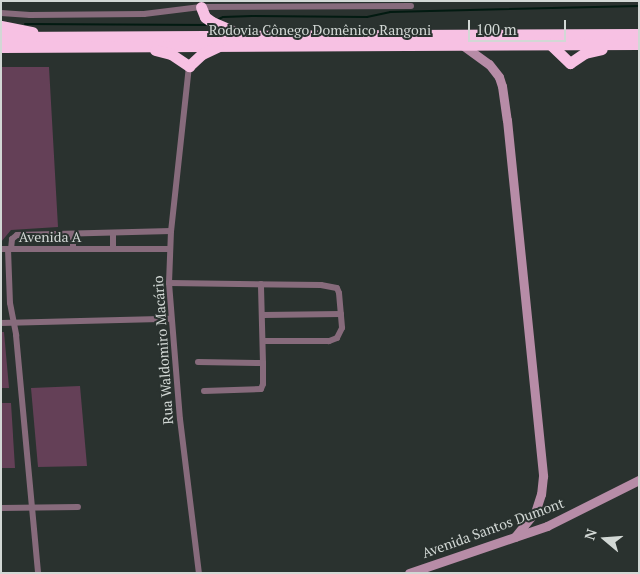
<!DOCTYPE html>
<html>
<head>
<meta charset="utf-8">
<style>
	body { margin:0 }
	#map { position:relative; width:640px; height:574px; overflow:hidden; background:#2a322f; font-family:"PT Serif",serif }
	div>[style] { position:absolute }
	.green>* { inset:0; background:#644057 }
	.stream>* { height:2px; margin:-1px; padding:0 1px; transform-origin:1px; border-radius:1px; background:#021a11 }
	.street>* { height:6px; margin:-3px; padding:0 3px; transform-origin:3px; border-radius:3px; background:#876b7c }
	.secondary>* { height:9px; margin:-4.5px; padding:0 4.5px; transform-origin:4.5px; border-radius:4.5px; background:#b78ca7 }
	.highway>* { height:11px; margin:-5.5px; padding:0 5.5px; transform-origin:5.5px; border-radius:5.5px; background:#f7c1e3 }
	span { translate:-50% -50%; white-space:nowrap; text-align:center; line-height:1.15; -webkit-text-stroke:4px #2a322f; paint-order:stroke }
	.street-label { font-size:14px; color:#d2d8d5 }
	.frame { position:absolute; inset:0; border:2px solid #d2d8d5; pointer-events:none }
	.north { position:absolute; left:580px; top:514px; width:50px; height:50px; -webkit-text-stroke:4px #2a322f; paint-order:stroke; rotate:288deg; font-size:14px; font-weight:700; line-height:20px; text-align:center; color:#d2d8d5 }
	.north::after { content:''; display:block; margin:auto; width:18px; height:22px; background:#d2d8d5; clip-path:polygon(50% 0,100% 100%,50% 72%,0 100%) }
	.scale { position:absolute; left:468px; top:20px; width:98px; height:22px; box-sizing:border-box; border:2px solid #d2d8d5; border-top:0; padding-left:6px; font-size:15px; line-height:18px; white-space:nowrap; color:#d2d8d5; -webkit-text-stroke:4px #2a322f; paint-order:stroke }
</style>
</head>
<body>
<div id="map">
	<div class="green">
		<i style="clip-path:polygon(1px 67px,49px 67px,58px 227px,11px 230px,1px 242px)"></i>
		<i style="clip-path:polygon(1px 332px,4px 332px,9px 388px,1px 388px)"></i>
		<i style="clip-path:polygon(80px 386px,87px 466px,38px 467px,31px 388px)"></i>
		<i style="clip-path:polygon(1px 403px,11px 403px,15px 468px,1px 468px)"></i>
	</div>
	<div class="stream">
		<i style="left:219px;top:19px;width:4px;rotate:-27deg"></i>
		<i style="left:223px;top:17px;width:29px;rotate:-2deg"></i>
		<i style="left:252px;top:16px;width:115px;rotate:0.5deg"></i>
		<i style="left:367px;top:17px;width:24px;rotate:-12deg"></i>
		<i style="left:390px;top:12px;width:249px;rotate:-1.4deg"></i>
		<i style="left:25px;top:24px;width:183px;rotate:0.3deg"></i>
	</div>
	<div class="street">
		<i style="left:1px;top:13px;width:29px;rotate:4deg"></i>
		<i style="left:30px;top:15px;width:114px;rotate:-0.5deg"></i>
		<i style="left:144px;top:14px;width:57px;rotate:-7deg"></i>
		<i style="left:201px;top:7px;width:210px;rotate:-0.3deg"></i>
		<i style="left:189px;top:66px;width:166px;rotate:96.2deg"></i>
		<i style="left:171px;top:231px;width:52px;rotate:92.2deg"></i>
		<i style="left:169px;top:283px;width:136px;rotate:85.4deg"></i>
		<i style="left:180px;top:419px;width:155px;rotate:83deg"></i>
		<i style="left:113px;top:233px;width:16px;rotate:90deg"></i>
		<i style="left:73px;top:234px;width:15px;rotate:90deg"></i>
		<i style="left:1px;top:249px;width:169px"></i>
		<i style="left:8px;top:249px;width:54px;rotate:87.9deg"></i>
		<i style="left:10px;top:303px;width:33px;rotate:79deg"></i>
		<i style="left:16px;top:335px;width:239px;rotate:84.7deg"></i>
		<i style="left:11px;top:249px;width:10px;rotate:-84deg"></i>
		<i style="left:12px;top:239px;width:6px;rotate:-39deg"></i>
		<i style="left:17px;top:235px;width:154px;rotate:-1.5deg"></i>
		<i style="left:169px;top:283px;width:152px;rotate:0.8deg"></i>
		<i style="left:321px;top:285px;width:16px;rotate:11deg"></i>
		<i style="left:337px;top:288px;width:5px;rotate:68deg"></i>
		<i style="left:339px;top:293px;width:35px;rotate:85deg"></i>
		<i style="left:342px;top:328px;width:11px;rotate:117deg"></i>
		<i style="left:337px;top:338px;width:9px;rotate:159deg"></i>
		<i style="left:329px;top:341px;width:66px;rotate:180deg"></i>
		<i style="left:263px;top:315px;width:78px;rotate:-0.7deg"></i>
		<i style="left:1px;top:323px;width:169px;rotate:-1.4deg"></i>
		<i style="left:198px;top:362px;width:65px;rotate:0.9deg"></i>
		<i style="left:263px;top:363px;width:79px;rotate:-91.5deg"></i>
		<i style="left:204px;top:391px;width:57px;rotate:-2deg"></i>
		<i style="left:261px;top:389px;width:5px;rotate:-68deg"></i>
		<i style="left:263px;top:384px;width:21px;rotate:-90deg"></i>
		<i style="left:1px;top:508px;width:77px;rotate:-0.7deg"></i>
	</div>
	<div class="secondary">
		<i style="left:461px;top:44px;width:34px;rotate:36deg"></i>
		<i style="left:489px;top:64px;width:16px;rotate:52deg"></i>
		<i style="left:499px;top:77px;width:9px;rotate:72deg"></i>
		<i style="left:502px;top:86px;width:34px;rotate:82deg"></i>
		<i style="left:507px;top:120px;width:358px;rotate:84.2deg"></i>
		<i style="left:543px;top:476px;width:18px;rotate:96deg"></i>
		<i style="left:541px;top:494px;width:19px;rotate:108deg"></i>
		<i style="left:535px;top:512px;width:32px;rotate:129deg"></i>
		<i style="left:409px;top:573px;width:146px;rotate:-18.8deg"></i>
		<i style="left:547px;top:526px;width:103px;rotate:-26.6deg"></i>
	</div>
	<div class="highway">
		<i style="left:201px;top:7px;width:11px;rotate:68deg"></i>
		<i style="left:205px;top:17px;width:9px;rotate:36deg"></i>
		<i style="left:212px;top:22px;width:28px;rotate:23deg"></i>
		<i style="left:1px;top:26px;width:32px;rotate:11deg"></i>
		<i style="left:1px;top:37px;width:638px;rotate:-0.27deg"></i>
		<i style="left:549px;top:43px;width:29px;rotate:44deg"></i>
		<i style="left:570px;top:63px;width:18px;rotate:-34deg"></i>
		<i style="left:585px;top:53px;width:17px;rotate:-13deg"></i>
		<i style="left:1px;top:47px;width:638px;rotate:-0.27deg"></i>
		<i style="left:155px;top:50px;width:16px;rotate:14deg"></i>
		<i style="left:171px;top:54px;width:22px;rotate:34deg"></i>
		<i style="left:189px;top:66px;width:18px;rotate:-43deg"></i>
		<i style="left:202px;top:54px;width:17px;rotate:-25deg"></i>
	</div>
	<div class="street-label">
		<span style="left:320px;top:30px">Rodovia Cônego Domênico Rangoni</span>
		<span style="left:50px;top:237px">Avenida A</span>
		<span style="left:163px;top:350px;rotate:-94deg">Rua Waldomiro Macário</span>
		<span style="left:493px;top:528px;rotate:-20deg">Avenida Santos Dumont</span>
	</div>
	<div class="frame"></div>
	<div class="north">N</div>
	<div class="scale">100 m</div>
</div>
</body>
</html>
